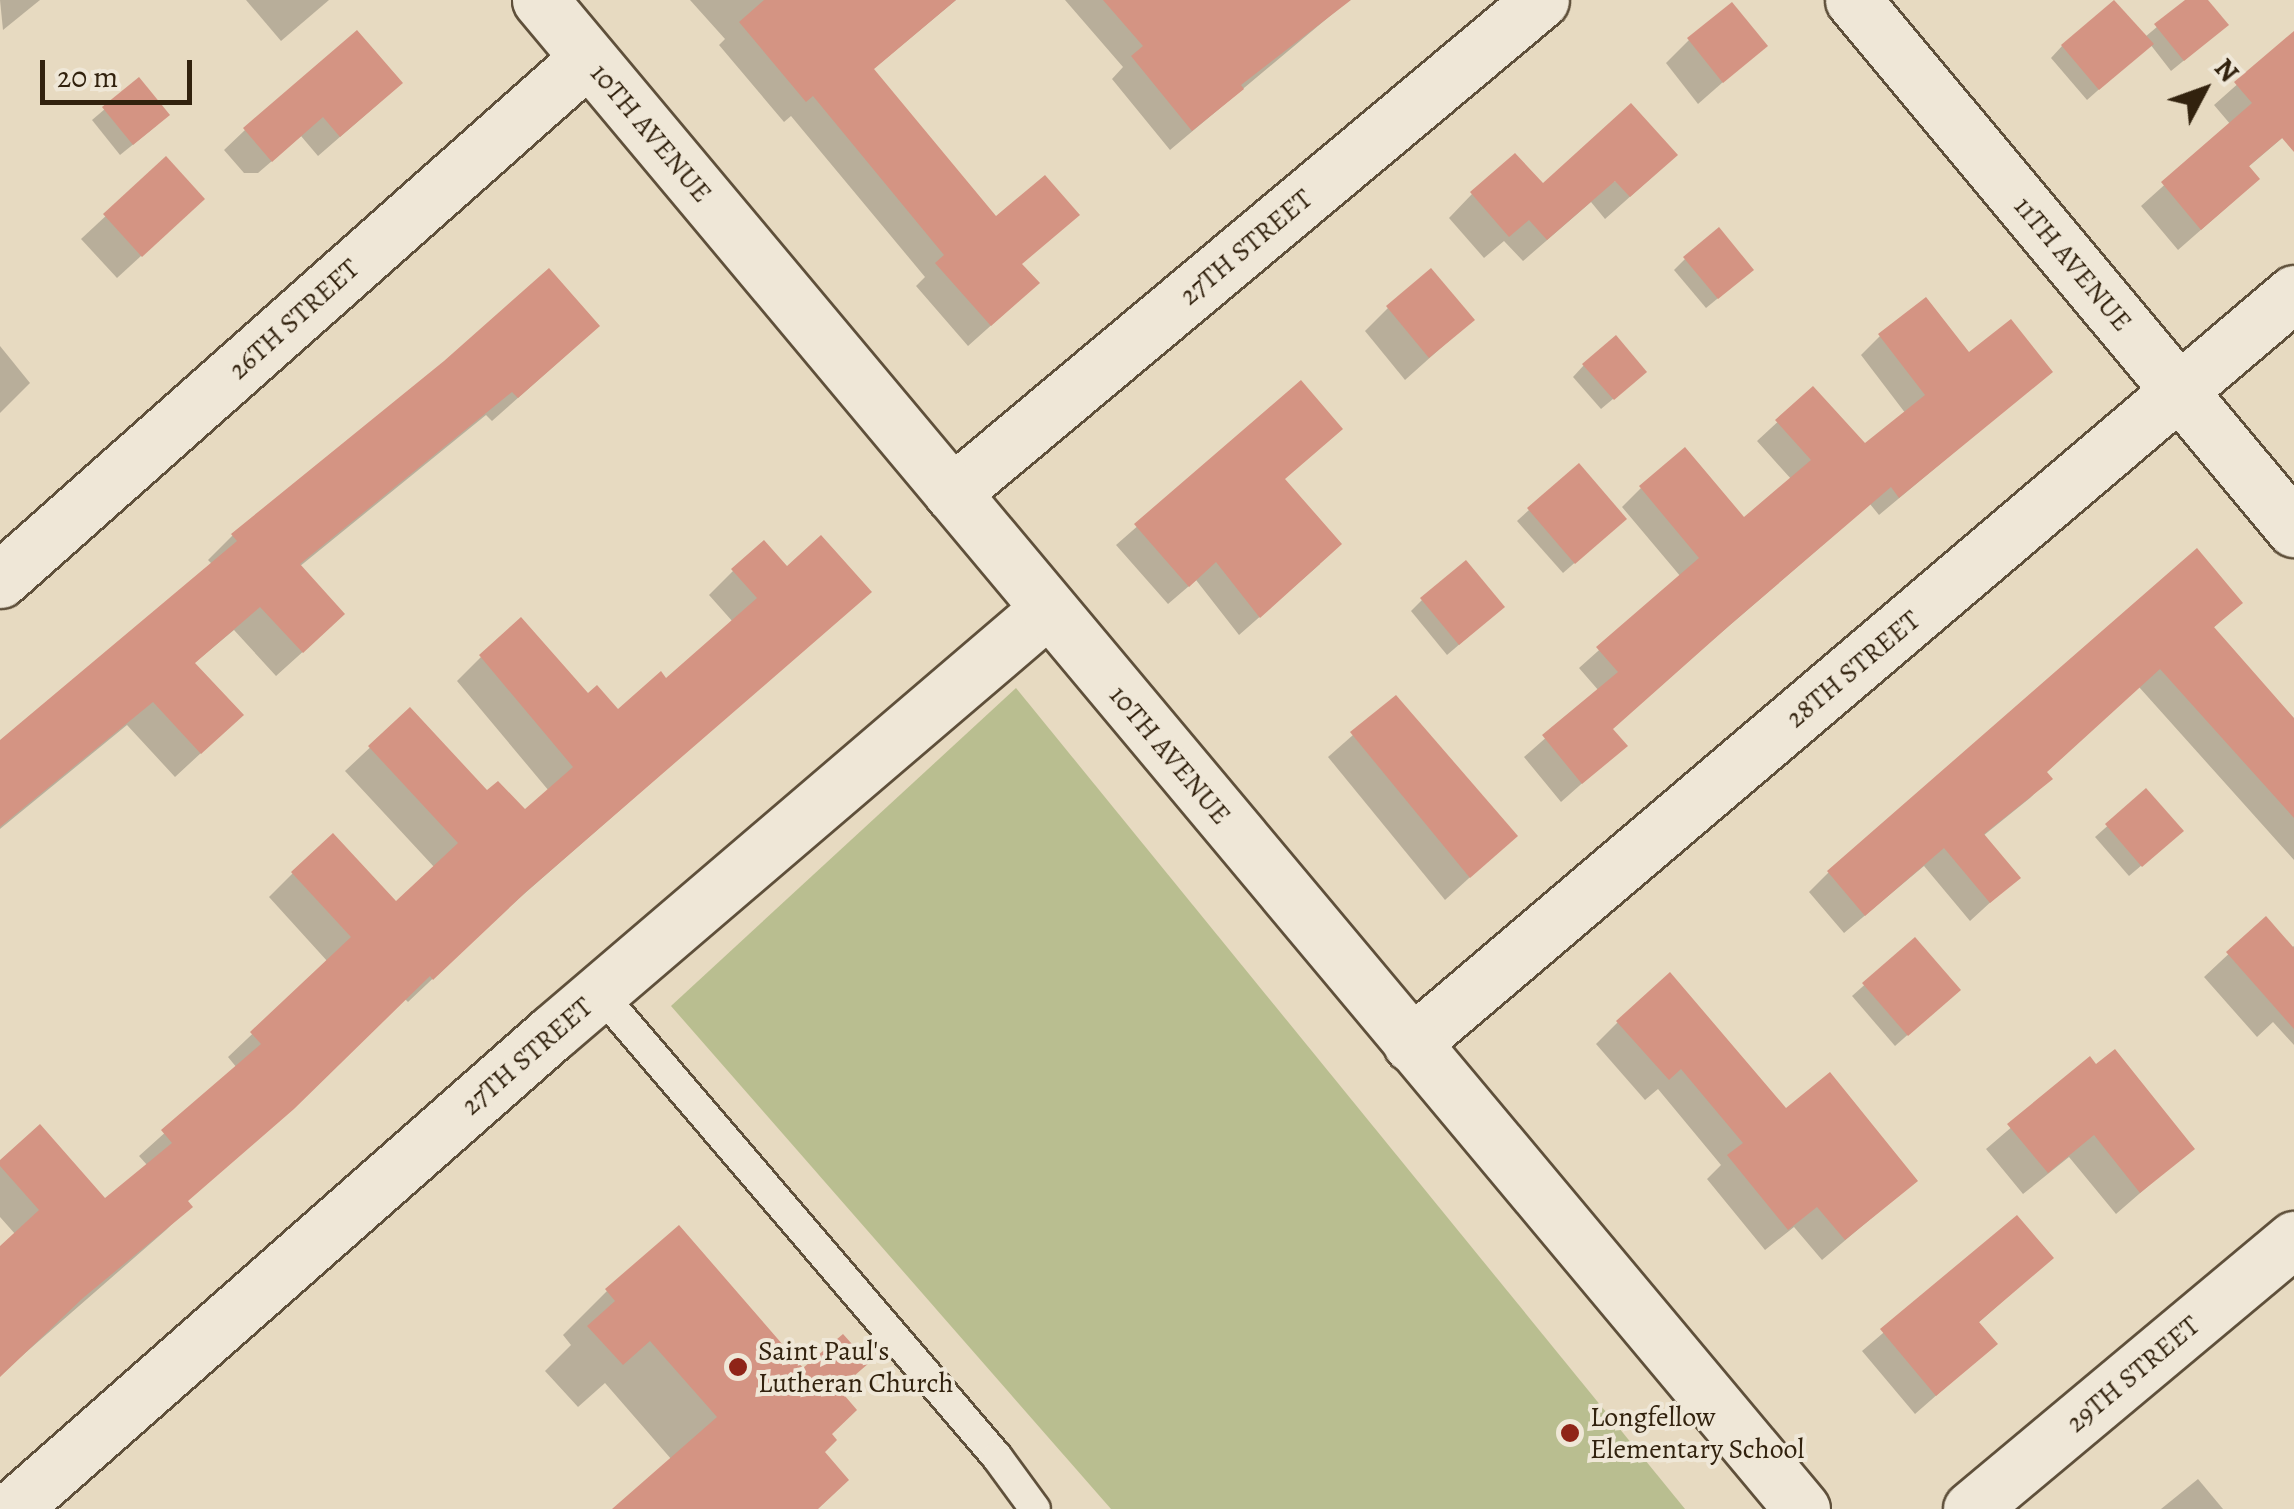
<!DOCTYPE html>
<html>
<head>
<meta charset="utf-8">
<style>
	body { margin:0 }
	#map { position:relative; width:2294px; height:1509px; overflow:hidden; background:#e7dac1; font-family:Alegreya,serif }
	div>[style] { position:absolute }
	.green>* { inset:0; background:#b9be90 }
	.shadow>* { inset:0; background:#0003 }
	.building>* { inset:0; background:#d49483 }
	.roads { filter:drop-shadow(2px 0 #5f503b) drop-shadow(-2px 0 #5f503b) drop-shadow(0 2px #5f503b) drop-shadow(0 -2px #5f503b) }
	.service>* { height:30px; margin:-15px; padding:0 15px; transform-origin:15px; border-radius:15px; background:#efe7d7 }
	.minor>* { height:55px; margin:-27.5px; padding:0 27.5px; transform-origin:27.5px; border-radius:27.5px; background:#efe7d7 }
	.tertiary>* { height:55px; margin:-27.5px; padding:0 27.5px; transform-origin:27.5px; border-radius:27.5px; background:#efe7d7 }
	.dots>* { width:28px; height:28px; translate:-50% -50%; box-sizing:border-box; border:5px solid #efe7d7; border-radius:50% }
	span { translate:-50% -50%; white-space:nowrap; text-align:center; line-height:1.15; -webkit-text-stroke:8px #efe7d7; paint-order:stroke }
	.street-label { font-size:28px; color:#32220e }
	.poi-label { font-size:28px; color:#32220e }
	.left { translate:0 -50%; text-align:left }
	.north { position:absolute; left:2154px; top:40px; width:100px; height:100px; -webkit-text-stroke:8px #efe7d7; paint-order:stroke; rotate:49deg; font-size:28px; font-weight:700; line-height:40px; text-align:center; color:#32220e }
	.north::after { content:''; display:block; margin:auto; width:35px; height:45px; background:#32220e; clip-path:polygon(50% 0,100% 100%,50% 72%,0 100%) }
	.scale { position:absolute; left:40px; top:60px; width:152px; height:45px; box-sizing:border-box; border:5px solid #32220e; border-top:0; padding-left:12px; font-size:30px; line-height:35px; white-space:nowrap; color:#32220e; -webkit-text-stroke:8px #efe7d7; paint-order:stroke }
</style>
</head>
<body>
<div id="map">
	<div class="green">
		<i style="clip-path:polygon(1016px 688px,1685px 1509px,1111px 1509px,671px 1006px)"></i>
	</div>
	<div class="shadow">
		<i style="clip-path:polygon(0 0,40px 0,3px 30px)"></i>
		<i style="clip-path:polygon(246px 0,329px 0,281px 41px)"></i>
		<i style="clip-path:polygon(690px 0,956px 0,872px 70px,996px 220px,1076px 215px,1020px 265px,1015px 304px,968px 346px,916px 286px,925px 277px,791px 116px,784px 122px,719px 45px,725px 39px)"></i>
		<i style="clip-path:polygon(1065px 0,1349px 0,1170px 150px,1112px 79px,1123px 67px)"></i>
		<i style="clip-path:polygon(2189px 0,2205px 0,2214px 36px,2171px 71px,2150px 44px,2087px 100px,2051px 58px,2062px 46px,2145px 37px)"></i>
		<i style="clip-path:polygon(2294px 34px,2294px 128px,2247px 168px,2235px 200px,2178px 250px,2141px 206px,2231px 125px,2214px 105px)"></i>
		<i style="clip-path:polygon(1689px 40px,1764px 46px,1698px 104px,1666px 63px)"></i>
		<i style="clip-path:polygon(139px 80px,156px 126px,120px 155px,92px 120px)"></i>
		<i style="clip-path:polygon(379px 103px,318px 156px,301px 136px,258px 173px,244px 173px,224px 150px,245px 130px)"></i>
		<i style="clip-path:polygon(166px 160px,178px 222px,117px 278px,81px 239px)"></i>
		<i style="clip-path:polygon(1651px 178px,1605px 219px,1591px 202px,1523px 261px,1504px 241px,1484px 258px,1449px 218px,1472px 194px)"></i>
		<i style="clip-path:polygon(1685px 259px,1739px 281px,1706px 308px,1674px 270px)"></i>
		<i style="clip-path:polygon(1388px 308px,1472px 320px,1405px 380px,1365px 331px)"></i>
		<i style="clip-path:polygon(1880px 336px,2050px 372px,1879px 515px,1870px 504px,1708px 644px,1611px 730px,1624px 746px,1561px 802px,1524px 757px,1599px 691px,1579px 668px,1681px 577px,1622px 507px,1641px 488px,1744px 521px,1792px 480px,1757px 441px,1813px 389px,1865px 447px,1906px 414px,1861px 355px)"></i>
		<i style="clip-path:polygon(0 346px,30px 383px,0 413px)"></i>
		<i style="clip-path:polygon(572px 350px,492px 421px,486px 415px,299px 567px,317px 639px,276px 676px,234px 630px,193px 664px,215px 740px,175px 777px,127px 725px,0 829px,0 744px,213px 565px,208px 560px,233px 535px)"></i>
		<i style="clip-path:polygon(1584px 365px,1632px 383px,1601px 409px,1573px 377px)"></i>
		<i style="clip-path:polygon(1301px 383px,1283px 480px,1320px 564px,1239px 635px,1196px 580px,1168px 604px,1116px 545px)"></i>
		<i style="clip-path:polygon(1529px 510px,1612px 530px,1563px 573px,1517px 521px)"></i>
		<i style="clip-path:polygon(786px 569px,869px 592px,499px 916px,408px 1002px,404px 998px,186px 1202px,190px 1206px,166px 1230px,0 1375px,0 1249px,16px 1235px,0 1217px,0 1164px,105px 1202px,148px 1166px,139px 1156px,237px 1068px,228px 1057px,328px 962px,269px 897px,293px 873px,396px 905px,435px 868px,345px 771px,410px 710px,487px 794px,525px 813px,549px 791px,457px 681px,481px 657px,588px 696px,618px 712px,666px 681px,733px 622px,709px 595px,733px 571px)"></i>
		<i style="clip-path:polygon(1422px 600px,1490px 618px,1447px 655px,1411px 611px)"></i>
		<i style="clip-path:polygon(2220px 622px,2213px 628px,2294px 722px,2294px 860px,2139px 687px,2045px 773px,2049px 779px,2030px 798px,1983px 836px,2018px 877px,1970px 921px,1924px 866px,1844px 933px,1809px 892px,1828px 873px)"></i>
		<i style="clip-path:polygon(1395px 698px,1515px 836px,1445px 900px,1328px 757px)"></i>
		<i style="clip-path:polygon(2146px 792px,2169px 842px,2129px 876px,2095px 837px)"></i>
		<i style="clip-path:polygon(2266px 919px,2291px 948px,2294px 946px,2294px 1045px,2273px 1022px,2257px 1037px,2204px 977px)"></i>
		<i style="clip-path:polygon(1914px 941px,1946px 1001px,1895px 1046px,1852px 996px)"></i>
		<i style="clip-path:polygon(1618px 1022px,1786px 1111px,1915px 1181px,1822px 1260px,1794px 1227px,1765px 1250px,1707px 1179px,1721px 1165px,1658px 1089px,1645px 1100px,1596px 1044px)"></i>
		<i style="clip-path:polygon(2090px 1060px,2192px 1148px,2116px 1214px,2069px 1157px,2023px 1194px,1986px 1149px)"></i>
		<i style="clip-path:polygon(2017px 1219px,2051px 1258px,1977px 1324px,1995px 1344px,1915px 1414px,1862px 1351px)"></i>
		<i style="clip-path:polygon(607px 1291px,803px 1372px,865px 1363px,838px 1391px,821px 1452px,816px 1509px,616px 1509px,672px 1460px,605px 1383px,578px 1407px,545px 1371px,571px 1345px,563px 1335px)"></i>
		<i style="clip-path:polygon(2198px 1479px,2223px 1509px,2161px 1509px)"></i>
	</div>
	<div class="building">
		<i style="clip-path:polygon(764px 0,956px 0,874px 69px,996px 216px,1045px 175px,1080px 215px,1022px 264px,1040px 283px,991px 326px,935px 263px,944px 255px,813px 96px,806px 102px,739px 22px)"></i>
		<i style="clip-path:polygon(1103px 0,1351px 0,1241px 85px,1244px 89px,1192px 131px,1131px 56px,1143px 46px)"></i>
		<i style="clip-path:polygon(2114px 0,2154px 44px,2099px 90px,2061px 45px)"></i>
		<i style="clip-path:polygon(2185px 0,2208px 0,2229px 25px,2184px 61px,2154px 24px)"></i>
		<i style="clip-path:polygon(1732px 2px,1768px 46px,1723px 83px,1687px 38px)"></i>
		<i style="clip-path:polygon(357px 30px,403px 83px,340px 137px,323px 117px,272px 162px,243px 128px)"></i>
		<i style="clip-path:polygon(2294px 31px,2294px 152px,2282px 138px,2249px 166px,2260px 179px,2201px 230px,2161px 182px,2252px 103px,2234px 82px)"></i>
		<i style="clip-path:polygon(139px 77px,170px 115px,133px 145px,102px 107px)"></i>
		<i style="clip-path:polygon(1631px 103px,1678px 155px,1630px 197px,1615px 181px,1547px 240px,1529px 220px,1509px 237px,1470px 192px,1515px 153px,1543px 183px)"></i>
		<i style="clip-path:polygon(166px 156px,205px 199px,142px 257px,103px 214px)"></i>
		<i style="clip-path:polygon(1719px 227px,1754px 270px,1718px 299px,1683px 257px)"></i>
		<i style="clip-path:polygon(549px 268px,600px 326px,518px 398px,512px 392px,300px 564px,345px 614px,303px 653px,260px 607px,195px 663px,244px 715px,201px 754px,153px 702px,0 827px,0 740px,237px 541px,231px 534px,444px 361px)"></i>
		<i style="clip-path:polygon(1431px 268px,1475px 320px,1429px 358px,1386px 306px)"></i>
		<i style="clip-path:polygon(1926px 297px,1969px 352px,2011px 319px,2053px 372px,1899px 498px,1891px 487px,1730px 625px,1613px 729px,1628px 746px,1582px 784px,1542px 735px,1618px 672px,1596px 647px,1699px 558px,1639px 486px,1685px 447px,1744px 517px,1811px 460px,1775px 420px,1813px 386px,1865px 443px,1925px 395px,1878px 334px)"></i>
		<i style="clip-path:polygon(1616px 335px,1647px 372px,1614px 400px,1582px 364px)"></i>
		<i style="clip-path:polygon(1301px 380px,1343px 429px,1285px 479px,1342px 544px,1260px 618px,1216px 562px,1189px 587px,1134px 524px)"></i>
		<i style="clip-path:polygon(1579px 463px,1627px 519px,1575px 564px,1527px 508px)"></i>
		<i style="clip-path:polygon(821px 535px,872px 592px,526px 892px,433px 980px,430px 976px,294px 1109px,188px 1201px,193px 1207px,83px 1298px,0 1377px,0 1246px,39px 1210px,0 1166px,0 1160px,40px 1124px,105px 1198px,172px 1143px,161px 1130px,261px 1044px,250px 1032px,351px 937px,291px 872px,333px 833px,396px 901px,458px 843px,368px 746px,410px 707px,487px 790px,498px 781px,525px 809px,573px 767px,479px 655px,521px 617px,588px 693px,597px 685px,618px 709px,661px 671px,666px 678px,757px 598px,731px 569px,764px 540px,787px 566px)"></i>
		<i style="clip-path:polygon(2197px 548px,2243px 603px,2214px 627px,2294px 718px,2294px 818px,2160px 669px,2047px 772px,2053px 779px,1984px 834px,2021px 878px,1990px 903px,1944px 848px,1865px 916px,1827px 871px)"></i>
		<i style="clip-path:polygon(1466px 560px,1505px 607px,1459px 645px,1420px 598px)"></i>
		<i style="clip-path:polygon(1396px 695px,1518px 836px,1470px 878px,1350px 732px)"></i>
		<i style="clip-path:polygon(2146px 788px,2184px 831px,2142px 867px,2105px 824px)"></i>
		<i style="clip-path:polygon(2266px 916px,2294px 948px,2294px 1029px,2226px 952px)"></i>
		<i style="clip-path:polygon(1915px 937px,1961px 990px,1908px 1036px,1862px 983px)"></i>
		<i style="clip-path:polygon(1670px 972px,1786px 1108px,1830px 1072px,1918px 1181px,1845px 1240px,1817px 1207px,1788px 1230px,1727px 1155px,1743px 1143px,1681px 1069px,1669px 1080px,1616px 1021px)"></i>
		<i style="clip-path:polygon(2115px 1049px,2195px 1149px,2140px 1193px,2094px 1135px,2048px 1173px,2007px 1124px,2090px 1056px,2096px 1064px)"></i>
		<i style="clip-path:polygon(2017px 1215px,2054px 1258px,1979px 1322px,1998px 1344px,1936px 1396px,1880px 1329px)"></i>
		<i style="clip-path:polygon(679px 1225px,803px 1368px,843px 1334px,869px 1363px,839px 1389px,857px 1410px,832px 1434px,837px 1440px,825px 1452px,849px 1480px,818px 1509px,612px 1509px,717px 1417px,650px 1341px,623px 1365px,587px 1326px,615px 1301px,605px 1289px)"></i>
	</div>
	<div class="roads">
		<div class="service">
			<i style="left:599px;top:992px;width:612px;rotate:49.44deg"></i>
			<i style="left:997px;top:1457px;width:64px;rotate:53.8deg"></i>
		</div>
		<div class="minor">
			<i style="left:1853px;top:0;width:689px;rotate:50.18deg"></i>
			<i style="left:952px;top:493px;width:768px;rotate:-39.93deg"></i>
			<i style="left:0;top:580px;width:786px;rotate:-41.6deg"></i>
			<i style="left:1411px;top:1044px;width:1159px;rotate:-40.38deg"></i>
			<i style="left:12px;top:1509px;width:720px;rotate:-41.4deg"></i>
			<i style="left:552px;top:1033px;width:653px;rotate:-40.53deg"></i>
			<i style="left:1971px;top:1509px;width:421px;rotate:-39.9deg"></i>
		</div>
		<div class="tertiary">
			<i style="left:540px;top:0;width:1967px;rotate:50.09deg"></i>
		</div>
	</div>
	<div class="dots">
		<i style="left:738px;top:1367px;background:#8f2418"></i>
		<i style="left:1570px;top:1433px;background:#8f2418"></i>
	</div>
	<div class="street-label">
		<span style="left:651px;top:133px;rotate:50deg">10TH AVENUE</span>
		<span style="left:1246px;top:247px;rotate:-40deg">27TH STREET</span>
		<span style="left:2073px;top:264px;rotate:50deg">11TH AVENUE</span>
		<span style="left:294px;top:319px;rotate:-42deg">26TH STREET</span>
		<span style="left:1853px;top:669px;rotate:-40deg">28TH STREET</span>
		<span style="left:1170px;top:755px;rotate:50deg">10TH AVENUE</span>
		<span style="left:527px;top:1056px;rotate:-41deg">27TH STREET</span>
		<span style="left:2133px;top:1374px;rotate:-40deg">29TH STREET</span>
	</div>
	<div class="poi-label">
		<span class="left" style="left:758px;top:1367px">Saint Paul's<br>Lutheran Church</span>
		<span class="left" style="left:1590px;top:1433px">Longfellow<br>Elementary School</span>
	</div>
	<div class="north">N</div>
	<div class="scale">20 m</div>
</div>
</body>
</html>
